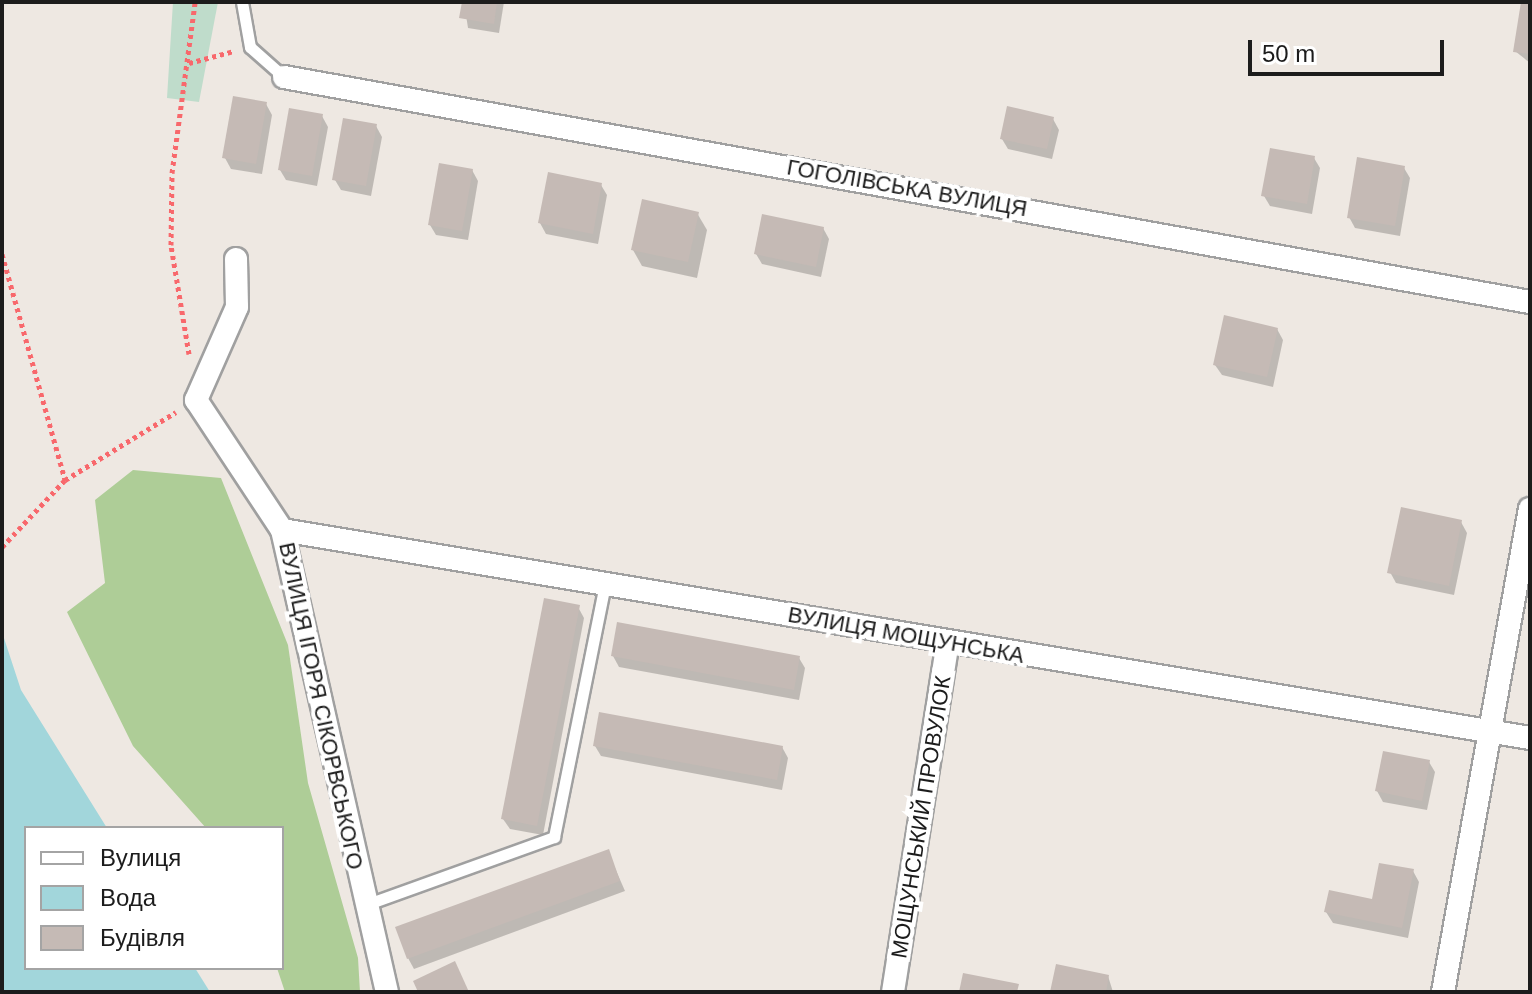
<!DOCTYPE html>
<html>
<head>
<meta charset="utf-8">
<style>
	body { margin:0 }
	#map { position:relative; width:1532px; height:994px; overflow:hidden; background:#eee8e2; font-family:Helvetica,sans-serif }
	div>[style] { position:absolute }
	.forest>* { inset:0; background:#aecd97 }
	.wetland>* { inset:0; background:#bfdccb }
	.water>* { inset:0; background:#a2d6db }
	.shadow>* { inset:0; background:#0003 }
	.building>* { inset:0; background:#c5bab5 }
	.path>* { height:5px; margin-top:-2.5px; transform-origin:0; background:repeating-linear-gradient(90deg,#f8686c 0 4px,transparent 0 8px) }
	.roads { filter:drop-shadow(2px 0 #a0a0a0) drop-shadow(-2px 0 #a0a0a0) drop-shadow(0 2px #a0a0a0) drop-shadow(0 -2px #a0a0a0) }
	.lane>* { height:11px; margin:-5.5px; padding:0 5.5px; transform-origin:5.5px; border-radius:5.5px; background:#fff }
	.street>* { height:22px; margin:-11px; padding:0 11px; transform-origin:11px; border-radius:11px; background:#fff }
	span { translate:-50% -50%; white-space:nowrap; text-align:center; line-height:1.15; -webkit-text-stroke:8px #fff; paint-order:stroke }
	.street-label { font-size:22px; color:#1c1c1c }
	.frame { position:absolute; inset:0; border:4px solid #1c1c1c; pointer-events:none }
	.legend { position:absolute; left:24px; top:826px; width:260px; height:144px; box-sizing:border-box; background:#fff; border:2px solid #a4a4a4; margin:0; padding:10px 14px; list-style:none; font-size:24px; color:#1c1c1c }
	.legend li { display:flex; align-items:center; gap:16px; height:40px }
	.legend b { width:40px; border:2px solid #a4a4a4 }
	.scale { position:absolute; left:1248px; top:40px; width:196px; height:36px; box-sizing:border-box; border:4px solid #1c1c1c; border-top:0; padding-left:10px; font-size:24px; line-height:28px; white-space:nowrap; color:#1c1c1c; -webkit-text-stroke:6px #fff; paint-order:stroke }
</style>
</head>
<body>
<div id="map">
	<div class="forest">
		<i style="clip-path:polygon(133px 470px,221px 478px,288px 645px,308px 783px,358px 958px,360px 992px,285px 992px,277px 968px,282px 828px,206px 828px,133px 746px,67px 612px,105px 583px,95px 500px)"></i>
	</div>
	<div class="wetland">
		<i style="clip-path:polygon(173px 2px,218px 2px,199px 102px,167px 98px)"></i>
	</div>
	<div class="water">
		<i style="clip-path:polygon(2px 632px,21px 690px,107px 828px,26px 828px,26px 968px,195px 968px,210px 992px,2px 992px)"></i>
	</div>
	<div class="shadow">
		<i style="clip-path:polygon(464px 2px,504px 2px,499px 33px,468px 28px)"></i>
		<i style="clip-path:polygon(1523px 2px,1530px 2px,1530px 63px,1515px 51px)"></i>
		<i style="clip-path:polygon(266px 104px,272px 115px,262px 174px,231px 169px,225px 158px)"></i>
		<i style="clip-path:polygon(322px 116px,328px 127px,317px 186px,286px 180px,280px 170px)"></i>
		<i style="clip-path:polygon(1053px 119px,1059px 130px,1052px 159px,1008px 149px,1002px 139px)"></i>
		<i style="clip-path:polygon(376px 126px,382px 137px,371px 196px,341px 190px,335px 180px)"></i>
		<i style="clip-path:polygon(1314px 158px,1320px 168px,1312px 214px,1270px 206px,1264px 196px)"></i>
		<i style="clip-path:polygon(1404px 168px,1410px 178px,1400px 236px,1355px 228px,1349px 217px)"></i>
		<i style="clip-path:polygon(472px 170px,478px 181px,468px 240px,436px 235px,430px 225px)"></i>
		<i style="clip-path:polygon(601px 185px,607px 195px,598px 244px,546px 234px,540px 223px)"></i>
		<i style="clip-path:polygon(697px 213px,707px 230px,697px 278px,642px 266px,633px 250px)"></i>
		<i style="clip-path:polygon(823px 228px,829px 239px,821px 277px,762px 264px,756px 254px)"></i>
		<i style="clip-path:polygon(1277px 329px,1283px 340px,1273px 387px,1222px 375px,1215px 365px)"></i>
		<i style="clip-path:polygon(1461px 522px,1467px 533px,1454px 595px,1396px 583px,1390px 572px)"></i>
		<i style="clip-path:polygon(578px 607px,584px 618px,543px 835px,510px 829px,503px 819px)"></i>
		<i style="clip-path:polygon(613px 656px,799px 658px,805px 668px,799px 700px,619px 667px)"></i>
		<i style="clip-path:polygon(595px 746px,782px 747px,788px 758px,782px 790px,601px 756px)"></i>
		<i style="clip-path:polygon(1429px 762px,1435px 772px,1427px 810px,1383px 802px,1377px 791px)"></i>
		<i style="clip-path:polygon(608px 852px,625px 891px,414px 969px,408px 958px)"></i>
		<i style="clip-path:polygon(1413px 871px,1419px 882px,1408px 938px,1333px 923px,1326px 912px,1373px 901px)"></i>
		<i style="clip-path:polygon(1108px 976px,1113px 992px,1052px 992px)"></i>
	</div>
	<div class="building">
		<i style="clip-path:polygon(462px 2px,497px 2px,494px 24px,459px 18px)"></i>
		<i style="clip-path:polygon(1521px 2px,1530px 2px,1530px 54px,1513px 52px)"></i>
		<i style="clip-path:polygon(233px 96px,267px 102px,256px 164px,222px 158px)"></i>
		<i style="clip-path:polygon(1007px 106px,1054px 117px,1047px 149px,1000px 139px)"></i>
		<i style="clip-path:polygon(289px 108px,323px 114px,312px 176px,278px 170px)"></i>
		<i style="clip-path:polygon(343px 118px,377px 124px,366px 186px,332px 180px)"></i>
		<i style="clip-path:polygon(1270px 148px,1315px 156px,1307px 204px,1261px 196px)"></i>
		<i style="clip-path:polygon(1357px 157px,1405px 166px,1395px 226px,1347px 218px)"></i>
		<i style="clip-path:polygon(439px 163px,473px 169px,462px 231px,428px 225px)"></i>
		<i style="clip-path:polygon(548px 172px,602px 183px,593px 234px,538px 223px)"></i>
		<i style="clip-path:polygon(642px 199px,699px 212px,688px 262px,631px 250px)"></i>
		<i style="clip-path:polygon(762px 214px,824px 227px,816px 267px,754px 254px)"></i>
		<i style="clip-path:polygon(1224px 315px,1278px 328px,1267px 377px,1213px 365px)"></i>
		<i style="clip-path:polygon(1401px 507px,1462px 520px,1449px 586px,1387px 573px)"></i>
		<i style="clip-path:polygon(544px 598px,580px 605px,537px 826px,501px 819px)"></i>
		<i style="clip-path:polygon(617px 622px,800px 656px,794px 690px,611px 656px)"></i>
		<i style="clip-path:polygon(599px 712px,783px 746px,777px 780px,593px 746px)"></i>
		<i style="clip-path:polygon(1383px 751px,1430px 760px,1422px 801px,1375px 791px)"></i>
		<i style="clip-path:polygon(609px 849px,620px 881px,407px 959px,395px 927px)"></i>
		<i style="clip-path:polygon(1379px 863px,1414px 869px,1402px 928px,1324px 912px,1329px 890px,1372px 899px)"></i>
		<i style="clip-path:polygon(455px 961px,469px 992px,418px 992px,413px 981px)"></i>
		<i style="clip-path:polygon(1056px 964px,1109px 975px,1106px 992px,1050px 992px)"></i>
		<i style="clip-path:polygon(963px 973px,1019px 984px,1017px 992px,959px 992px)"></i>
	</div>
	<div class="path">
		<i style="left:189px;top:63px;width:47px;rotate:-14.9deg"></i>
		<i style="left:2px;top:254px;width:235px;rotate:74.4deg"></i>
		<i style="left:189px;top:354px;width:110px;rotate:-99.4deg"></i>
		<i style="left:171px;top:245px;width:72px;rotate:-89.2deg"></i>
		<i style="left:172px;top:173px;width:173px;rotate:-82.3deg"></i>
		<i style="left:2px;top:547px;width:92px;rotate:-46.8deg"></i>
		<i style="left:65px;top:480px;width:130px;rotate:-31.5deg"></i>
	</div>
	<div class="roads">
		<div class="lane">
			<i style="left:242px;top:2px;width:46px;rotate:79.9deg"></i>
			<i style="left:250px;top:47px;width:45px;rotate:41.4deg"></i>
			<i style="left:365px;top:905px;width:201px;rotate:-19.8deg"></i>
			<i style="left:554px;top:837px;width:258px;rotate:-78.6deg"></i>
		</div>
		<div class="street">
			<i style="left:284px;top:77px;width:1266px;rotate:10.24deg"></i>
			<i style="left:236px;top:259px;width:48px;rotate:88.8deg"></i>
			<i style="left:237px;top:307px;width:102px;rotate:113.8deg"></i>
			<i style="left:196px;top:400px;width:156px;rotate:56.5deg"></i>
			<i style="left:282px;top:530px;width:474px;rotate:77.2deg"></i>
			<i style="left:282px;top:530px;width:1265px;rotate:9.46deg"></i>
			<i style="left:893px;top:992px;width:354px;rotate:-81.1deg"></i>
			<i style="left:1443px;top:992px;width:491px;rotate:-79.8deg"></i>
		</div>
	</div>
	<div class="street-label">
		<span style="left:907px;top:188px;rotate:10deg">ГОГОЛІВСЬКА ВУЛИЦЯ</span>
		<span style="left:906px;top:635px;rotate:10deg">ВУЛИЦЯ МОЩУНСЬКА</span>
		<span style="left:321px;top:706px;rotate:78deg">ВУЛИЦЯ ІГОРЯ СІКОРВСЬКОГО</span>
		<span style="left:921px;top:817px;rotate:-81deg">МОЩУНСЬКИЙ ПРОВУЛОК</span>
	</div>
	<div class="frame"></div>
	<ul class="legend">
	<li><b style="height:10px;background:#fff"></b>Вулиця</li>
	<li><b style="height:22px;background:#a2d6db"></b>Вода</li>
	<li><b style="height:22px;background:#c5bab5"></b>Будівля</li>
	</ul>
	<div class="scale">50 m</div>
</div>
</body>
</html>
